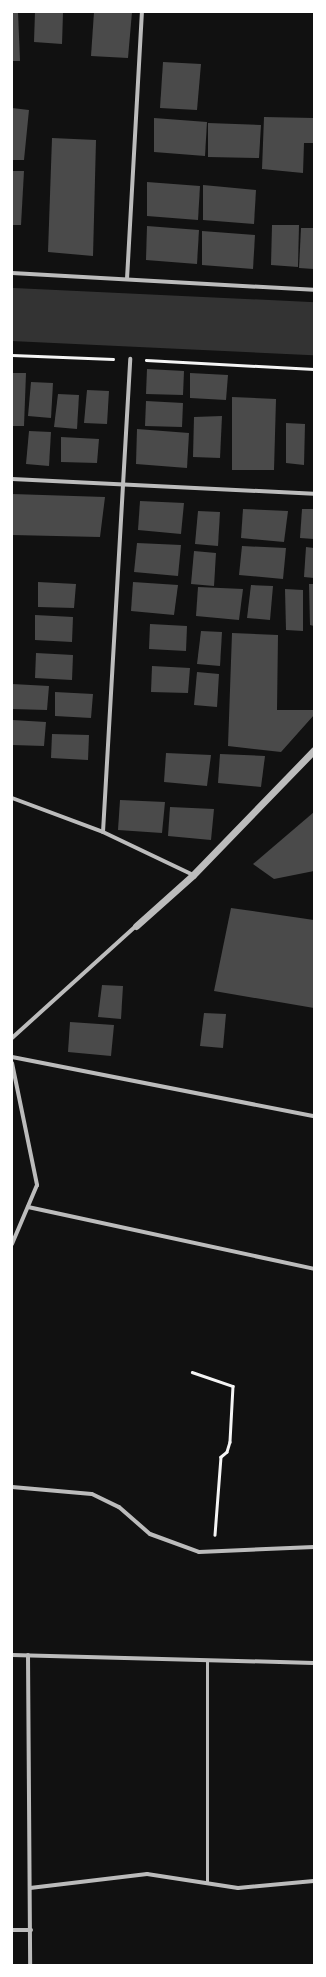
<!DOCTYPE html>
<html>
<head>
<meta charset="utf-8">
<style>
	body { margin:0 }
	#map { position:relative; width:326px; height:1977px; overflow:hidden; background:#111; font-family:"DM Sans",sans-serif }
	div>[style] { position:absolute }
	.river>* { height:53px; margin:-26.5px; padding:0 26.5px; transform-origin:26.5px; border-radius:26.5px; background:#333 }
	.building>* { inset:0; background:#4a4a4a }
	.path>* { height:2.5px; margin:-1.25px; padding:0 1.25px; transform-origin:1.25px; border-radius:1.25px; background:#f5f5f5 }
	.service>* { height:3px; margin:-1.5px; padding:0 1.5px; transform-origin:1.5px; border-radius:1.5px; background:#bcbcbc }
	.minor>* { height:4px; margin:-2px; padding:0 2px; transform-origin:2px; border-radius:2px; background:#bcbcbc }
	.tertiary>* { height:7px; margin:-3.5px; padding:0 3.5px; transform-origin:3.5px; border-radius:3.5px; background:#bcbcbc }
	span { translate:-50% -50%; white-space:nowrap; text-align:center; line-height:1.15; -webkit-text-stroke:3px #fff; paint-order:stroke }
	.frame { position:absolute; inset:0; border:13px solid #fff; pointer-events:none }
</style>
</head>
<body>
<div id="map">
	<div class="river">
		<i style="left:12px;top:314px;width:302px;rotate:2.7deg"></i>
	</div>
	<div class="building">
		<i style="clip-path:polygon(12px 12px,18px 12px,20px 61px,12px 61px)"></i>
		<i style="clip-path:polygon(35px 12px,63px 12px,62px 44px,34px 42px)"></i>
		<i style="clip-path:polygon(94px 12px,132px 12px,128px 58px,91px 56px)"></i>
		<i style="clip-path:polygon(163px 62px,201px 64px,197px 110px,160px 108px)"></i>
		<i style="clip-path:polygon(12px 108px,29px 110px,24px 160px,12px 160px)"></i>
		<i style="clip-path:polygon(264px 117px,314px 118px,314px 143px,304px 143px,303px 173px,262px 169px)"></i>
		<i style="clip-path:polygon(154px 118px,207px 122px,205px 156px,154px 152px)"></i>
		<i style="clip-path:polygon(208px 123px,261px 125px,259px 158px,208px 157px)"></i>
		<i style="clip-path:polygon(52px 138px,96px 140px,93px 256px,48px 252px)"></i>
		<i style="clip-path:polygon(12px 171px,24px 171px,21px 225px,12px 225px)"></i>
		<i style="clip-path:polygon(147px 182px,200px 186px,198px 220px,147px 216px)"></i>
		<i style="clip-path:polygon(203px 185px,256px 190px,254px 224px,203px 220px)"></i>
		<i style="clip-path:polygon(272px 225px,299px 225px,298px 267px,271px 265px)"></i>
		<i style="clip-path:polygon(147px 226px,199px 230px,197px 264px,146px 260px)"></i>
		<i style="clip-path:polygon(301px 228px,314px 228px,314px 269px,299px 268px)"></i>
		<i style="clip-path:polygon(202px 231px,255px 235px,253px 269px,202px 265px)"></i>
		<i style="clip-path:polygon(147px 369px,184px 371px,183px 395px,146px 394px)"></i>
		<i style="clip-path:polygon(12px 373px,26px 373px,24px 426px,12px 426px)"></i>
		<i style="clip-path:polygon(190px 373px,228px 375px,226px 400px,190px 398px)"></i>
		<i style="clip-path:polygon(31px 382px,53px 383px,51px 418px,28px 416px)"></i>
		<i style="clip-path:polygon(87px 390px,109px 391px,107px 424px,84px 423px)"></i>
		<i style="clip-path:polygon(58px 394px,79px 395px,77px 429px,54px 427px)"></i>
		<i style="clip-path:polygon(232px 397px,276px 399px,274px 470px,232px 470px)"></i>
		<i style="clip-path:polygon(146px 401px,183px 403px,182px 427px,145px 426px)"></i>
		<i style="clip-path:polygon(222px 416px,220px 458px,193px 457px,194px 417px)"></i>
		<i style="clip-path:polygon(286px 423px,305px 424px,304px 465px,286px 463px)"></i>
		<i style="clip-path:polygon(137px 429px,189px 433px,187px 468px,136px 464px)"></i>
		<i style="clip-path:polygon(29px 431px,51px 432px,49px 466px,26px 464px)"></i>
		<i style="clip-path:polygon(61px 437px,99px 439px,97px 463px,61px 462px)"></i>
		<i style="clip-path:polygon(12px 494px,105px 497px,100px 537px,12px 535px)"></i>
		<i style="clip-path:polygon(140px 501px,184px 503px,181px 534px,138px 530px)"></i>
		<i style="clip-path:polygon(243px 509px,288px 511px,284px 542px,241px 538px)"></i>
		<i style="clip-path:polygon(302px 509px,314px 509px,314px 539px,300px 538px)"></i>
		<i style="clip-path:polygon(198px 511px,220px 512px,218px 546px,195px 544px)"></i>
		<i style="clip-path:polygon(137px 543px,181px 545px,178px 576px,134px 572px)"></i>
		<i style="clip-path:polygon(242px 546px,286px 548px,283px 579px,239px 575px)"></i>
		<i style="clip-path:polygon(306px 547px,314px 548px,314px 578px,304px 577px)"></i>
		<i style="clip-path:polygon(194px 551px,216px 553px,214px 586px,191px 584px)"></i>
		<i style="clip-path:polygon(38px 582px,76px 584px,74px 608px,38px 607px)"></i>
		<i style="clip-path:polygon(133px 582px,178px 585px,174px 615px,131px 611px)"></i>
		<i style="clip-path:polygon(309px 584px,314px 584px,314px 626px,310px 625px)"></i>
		<i style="clip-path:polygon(251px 585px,273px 586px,270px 620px,247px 618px)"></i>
		<i style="clip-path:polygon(198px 587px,243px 589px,239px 620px,196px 616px)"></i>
		<i style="clip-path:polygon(285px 589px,303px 590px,303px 631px,286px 630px)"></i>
		<i style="clip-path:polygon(35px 615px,73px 617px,72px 642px,35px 640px)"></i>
		<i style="clip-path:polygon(150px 624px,187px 626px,186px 651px,149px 649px)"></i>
		<i style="clip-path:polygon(201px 631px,222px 632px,220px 666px,197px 664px)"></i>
		<i style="clip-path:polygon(232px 633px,278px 635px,277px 710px,314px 710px,314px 715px,281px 752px,228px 746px)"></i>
		<i style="clip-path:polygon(36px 653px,73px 655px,72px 680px,35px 678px)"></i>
		<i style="clip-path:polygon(152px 666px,190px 668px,188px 693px,151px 692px)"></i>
		<i style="clip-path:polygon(197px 672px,219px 674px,217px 707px,194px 705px)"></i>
		<i style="clip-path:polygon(12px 684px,49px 686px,47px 710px,12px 709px)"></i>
		<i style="clip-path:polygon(55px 692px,93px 694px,91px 718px,55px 716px)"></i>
		<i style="clip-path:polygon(12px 720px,46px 722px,44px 746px,12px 745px)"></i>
		<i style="clip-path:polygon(52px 734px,89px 735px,88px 760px,51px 758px)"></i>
		<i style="clip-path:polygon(166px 753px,211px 755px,207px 786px,164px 782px)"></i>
		<i style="clip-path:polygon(220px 754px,265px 756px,261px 787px,218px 783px)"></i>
		<i style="clip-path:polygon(120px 800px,165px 802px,162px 833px,118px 830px)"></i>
		<i style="clip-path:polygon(170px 807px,214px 809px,211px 840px,168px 836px)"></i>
		<i style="clip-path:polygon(314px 812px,314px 871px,274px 879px,253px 864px)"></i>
		<i style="clip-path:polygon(231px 908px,314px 920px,314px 1008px,214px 991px)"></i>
		<i style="clip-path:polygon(102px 985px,123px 986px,121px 1019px,98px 1017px)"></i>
		<i style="clip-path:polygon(204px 1013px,226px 1014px,223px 1048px,200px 1046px)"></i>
		<i style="clip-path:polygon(70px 1022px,114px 1025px,111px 1056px,68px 1052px)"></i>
	</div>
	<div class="path">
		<i style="left:12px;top:355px;width:101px;rotate:2.3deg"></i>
		<i style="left:146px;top:360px;width:168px;rotate:3.1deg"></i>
		<i style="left:192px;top:1372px;width:43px;rotate:18.9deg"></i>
		<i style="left:233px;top:1386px;width:56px;rotate:93.1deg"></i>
		<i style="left:230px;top:1442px;width:10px;rotate:107deg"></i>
		<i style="left:227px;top:1452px;width:8px;rotate:140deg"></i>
		<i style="left:221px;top:1457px;width:78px;rotate:94.4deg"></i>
	</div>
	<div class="service">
		<i style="left:207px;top:1883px;width:223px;rotate:-90deg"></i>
	</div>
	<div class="minor">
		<i style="left:12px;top:273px;width:302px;rotate:3.2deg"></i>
		<i style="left:127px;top:279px;width:267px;rotate:-86.8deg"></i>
		<i style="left:12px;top:479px;width:302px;rotate:2.8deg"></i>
		<i style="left:12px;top:798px;width:97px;rotate:20.5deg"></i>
		<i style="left:103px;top:832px;width:100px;rotate:25.5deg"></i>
		<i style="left:103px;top:832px;width:474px;rotate:-86.7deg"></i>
		<i style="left:12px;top:1038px;width:167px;rotate:-42.1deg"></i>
		<i style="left:12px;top:1057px;width:308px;rotate:11.1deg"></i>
		<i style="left:12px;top:1063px;width:125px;rotate:78.4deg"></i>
		<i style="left:37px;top:1185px;width:64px;rotate:113deg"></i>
		<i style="left:28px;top:1207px;width:293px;rotate:12.2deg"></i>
		<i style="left:12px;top:1487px;width:80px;rotate:5deg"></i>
		<i style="left:92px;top:1494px;width:30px;rotate:26deg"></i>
		<i style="left:119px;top:1507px;width:41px;rotate:41.1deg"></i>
		<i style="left:150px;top:1534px;width:52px;rotate:20.2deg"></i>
		<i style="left:199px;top:1552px;width:115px;rotate:-2.5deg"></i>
		<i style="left:12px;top:1655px;width:302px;rotate:1.5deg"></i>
		<i style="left:28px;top:1655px;width:310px;rotate:89.6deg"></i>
		<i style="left:30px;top:1888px;width:118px;rotate:-6.8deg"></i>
		<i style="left:147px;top:1874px;width:92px;rotate:8.7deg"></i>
		<i style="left:238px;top:1888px;width:76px;rotate:-5.3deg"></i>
		<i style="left:12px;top:1930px;width:19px"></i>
	</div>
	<div class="tertiary">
		<i style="left:136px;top:926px;width:76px;rotate:-41.8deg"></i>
		<i style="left:193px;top:875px;width:174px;rotate:-45.9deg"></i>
	</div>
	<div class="frame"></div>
</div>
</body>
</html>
